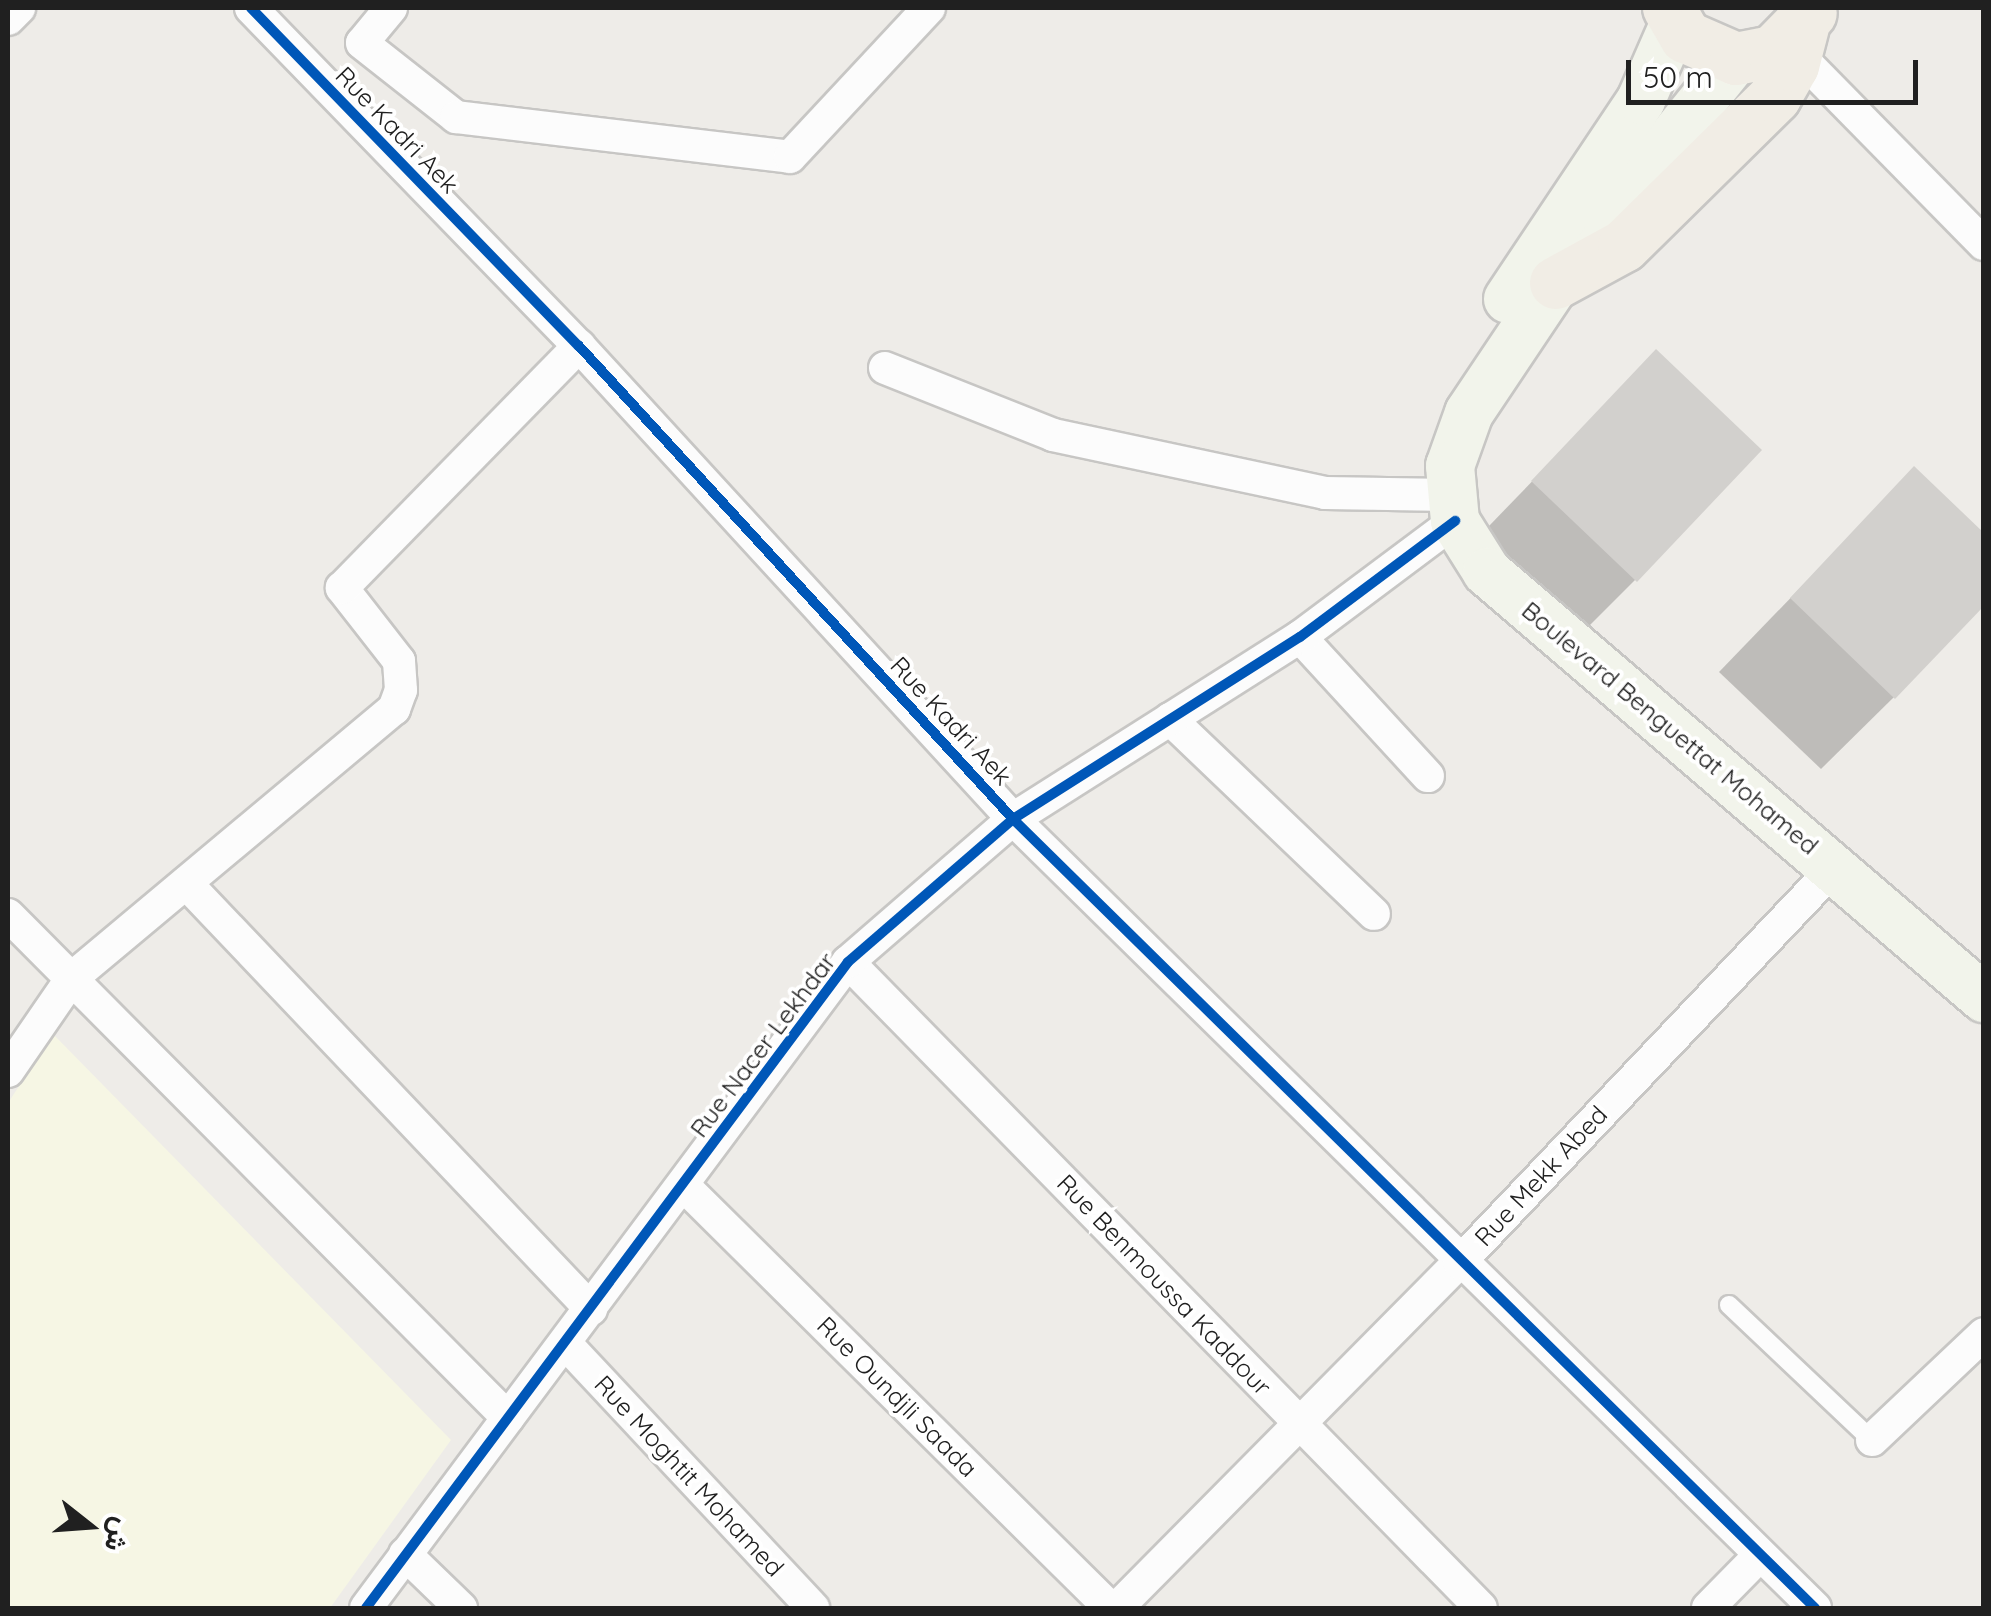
<!DOCTYPE html>
<html>
<head>
<meta charset="utf-8">
<style>
	body { margin:0 }
	#map { position:relative; width:1991px; height:1616px; overflow:hidden; background:#eeece8; font-family:Quicksand,Vazirmatn,sans-serif }
	div>[style] { position:absolute }
	.education>* { inset:0; background:#f6f6e4 }
	.shadow>* { inset:0; background:#0003 }
	.building>* { inset:0; background:#d2d0cd }
	.roads { filter:drop-shadow(2px 0 #c7c6c4) drop-shadow(-2px 0 #c7c6c4) drop-shadow(0 2px #c7c6c4) drop-shadow(0 -2px #c7c6c4) }
	.service>* { height:18px; margin:-9px; padding:0 9px; transform-origin:9px; border-radius:9px; background:#fcfcfc }
	.minor>* { height:32px; margin:-16px; padding:0 16px; transform-origin:16px; border-radius:16px; background:#fcfcfc }
	.secondary>* { height:48px; margin:-24px; padding:0 24px; transform-origin:24px; border-radius:24px; background:#f2f4eb }
	.primary>* { height:52px; margin:-26px; padding:0 26px; transform-origin:26px; border-radius:26px; background:#f1ede5 }
	.cycleway>* { height:10px; margin:-5px; padding:0 5px; transform-origin:5px; border-radius:5px; background:#0057b8 }
	span { translate:-50% -50%; white-space:nowrap; text-align:center; line-height:1.15; -webkit-text-stroke:8px #fff; paint-order:stroke }
	.street-label { font-size:25px; color:#202020 }
	.frame { position:absolute; inset:0; border:10px solid #202020; pointer-events:none }
	.north { position:absolute; left:40px; top:1476px; width:100px; height:100px; -webkit-text-stroke:8px #fff; paint-order:stroke; rotate:107deg; font-size:28px; font-weight:700; line-height:40px; text-align:center; color:#202020 }
	.north::after { content:''; display:block; margin:auto; width:35px; height:45px; background:#202020; clip-path:polygon(50% 0,100% 100%,50% 72%,0 100%) }
	.scale { position:absolute; left:1626px; top:60px; width:292px; height:45px; box-sizing:border-box; border:5px solid #202020; border-top:0; padding-left:12px; font-size:30px; line-height:35px; white-space:nowrap; color:#202020; -webkit-text-stroke:8px #fff; paint-order:stroke }
</style>
</head>
<body>
<div id="map">
	<div class="education">
		<i style="clip-path:polygon(53px 1034px,451px 1440px,330px 1608px,8px 1608px,8px 1103px)"></i>
	</div>
	<div class="shadow">
		<i style="clip-path:polygon(1656px 353px,1635px 580px,1563px 652px,1461px 555px)"></i>
		<i style="clip-path:polygon(1914px 470px,1894px 697px,1821px 769px,1719px 672px)"></i>
	</div>
	<div class="building">
		<i style="clip-path:polygon(1656px 349px,1762px 450px,1637px 582px,1531px 481px)"></i>
		<i style="clip-path:polygon(1914px 466px,1984px 533px,1984px 606px,1895px 699px,1790px 598px)"></i>
	</div>
	<div class="roads">
		<div class="service">
			<i style="left:1729px;top:1305px;width:197px;rotate:43.4deg"></i>
		</div>
		<div class="minor">
			<i style="left:251px;top:8px;width:471px;rotate:45.9deg"></i>
			<i style="left:579px;top:346px;width:642px;rotate:47.46deg"></i>
			<i style="left:1013px;top:819px;width:1125px;rotate:44.53deg"></i>
			<i style="left:391px;top:8px;width:45px;rotate:129.6deg"></i>
			<i style="left:362px;top:43px;width:120px;rotate:38.2deg"></i>
			<i style="left:456px;top:117px;width:336px;rotate:6.8deg"></i>
			<i style="left:790px;top:157px;width:204px;rotate:-47deg"></i>
			<i style="left:8px;top:19px;width:16px;rotate:-45deg"></i>
			<i style="left:1796px;top:53px;width:268px;rotate:45.5deg"></i>
			<i style="left:885px;top:368px;width:181px;rotate:21.7deg"></i>
			<i style="left:1053px;top:435px;width:278px;rotate:12deg"></i>
			<i style="left:1325px;top:493px;width:125px;rotate:0.9deg"></i>
			<i style="left:1300px;top:637px;width:189px;rotate:47.4deg"></i>
			<i style="left:1170px;top:719px;width:282px;rotate:43.7deg"></i>
			<i style="left:186px;top:883px;width:588px;rotate:46.45deg"></i>
			<i style="left:8px;top:915px;width:709px;rotate:45.17deg"></i>
			<i style="left:848px;top:962px;width:904px;rotate:45.58deg"></i>
			<i style="left:8px;top:1071px;width:113px;rotate:-55.5deg"></i>
			<i style="left:72px;top:978px;width:420px;rotate:-39.9deg"></i>
			<i style="left:394px;top:709px;width:20px;rotate:-70deg"></i>
			<i style="left:401px;top:690px;width:29px;rotate:-94deg"></i>
			<i style="left:399px;top:661px;width:93px;rotate:-128deg"></i>
			<i style="left:342px;top:588px;width:339px;rotate:-45.6deg"></i>
			<i style="left:683px;top:1185px;width:601px;rotate:44.73deg"></i>
			<i style="left:566px;top:1344px;width:362px;rotate:46.9deg"></i>
			<i style="left:1872px;top:1440px;width:154px;rotate:-43.4deg"></i>
			<i style="left:405px;top:1554px;width:78px;rotate:44deg"></i>
			<i style="left:366px;top:1608px;width:806px;rotate:-53.27deg"></i>
			<i style="left:848px;top:962px;width:218px;rotate:-40.9deg"></i>
			<i style="left:1013px;top:819px;width:340px;rotate:-32.4deg"></i>
			<i style="left:1300px;top:637px;width:194px;rotate:-36.8deg"></i>
			<i style="left:1117px;top:1608px;width:486px;rotate:-45.3deg"></i>
			<i style="left:1459px;top:1263px;width:546px;rotate:-46.48deg"></i>
			<i style="left:1708px;top:1608px;width:74px;rotate:-45.5deg"></i>
		</div>
		<div class="secondary">
			<i style="left:1736px;top:59px;width:287px;rotate:128.8deg"></i>
			<i style="left:1556px;top:283px;width:156px;rotate:123.8deg"></i>
			<i style="left:1469px;top:413px;width:56px;rotate:109.7deg"></i>
			<i style="left:1450px;top:466px;width:55px;rotate:84.8deg"></i>
			<i style="left:1455px;top:521px;width:60px;rotate:57.9deg"></i>
			<i style="left:1487px;top:572px;width:655px;rotate:40.6deg"></i>
			<i style="left:1508px;top:299px;width:239px;rotate:-56.2deg"></i>
			<i style="left:1641px;top:100px;width:85px;rotate:-66.4deg"></i>
		</div>
		<div class="primary">
			<i style="left:1669px;top:8px;width:34px;rotate:60deg"></i>
			<i style="left:1686px;top:37px;width:55px;rotate:23.7deg"></i>
			<i style="left:1736px;top:59px;width:38px;rotate:-11deg"></i>
			<i style="left:1773px;top:52px;width:54px;rotate:-45.7deg"></i>
			<i style="left:1556px;top:283px;width:77px;rotate:-28.6deg"></i>
			<i style="left:1624px;top:246px;width:212px;rotate:-44.6deg"></i>
			<i style="left:1775px;top:97px;width:36px;rotate:-60deg"></i>
			<i style="left:1793px;top:66px;width:40px;rotate:-75.6deg"></i>
		</div>
	</div>
	<div class="cycleway">
		<i style="left:251px;top:8px;width:471px;rotate:45.9deg"></i>
		<i style="left:579px;top:346px;width:642px;rotate:47.46deg"></i>
		<i style="left:1013px;top:819px;width:1125px;rotate:44.53deg"></i>
		<i style="left:366px;top:1608px;width:806px;rotate:-53.27deg"></i>
		<i style="left:848px;top:962px;width:218px;rotate:-40.9deg"></i>
		<i style="left:1013px;top:819px;width:340px;rotate:-32.4deg"></i>
		<i style="left:1300px;top:637px;width:194px;rotate:-36.8deg"></i>
	</div>
	<div class="street-label">
		<span style="left:397px;top:130px;rotate:46deg">Rue Kadri Aek</span>
		<span style="left:951px;top:721px;rotate:47deg">Rue Kadri Aek</span>
		<span style="left:1670px;top:728px;rotate:40deg">Boulevard Benguettat Mohamed</span>
		<span style="left:763px;top:1045px;rotate:-53deg">Rue Nacer Lekhdar</span>
		<span style="left:1541px;top:1176px;rotate:-47deg">Rue Mekk Abed</span>
		<span style="left:1164px;top:1285px;rotate:46deg">Rue Benmoussa Kaddour</span>
		<span style="left:897px;top:1397px;rotate:45deg">Rue Oundjli Saada</span>
		<span style="left:689px;top:1476px;rotate:47deg">Rue Moghtit Mohamed</span>
	</div>
	<div class="frame"></div>
	<div class="north">ش</div>
	<div class="scale">50 m</div>
</div>
</body>
</html>
